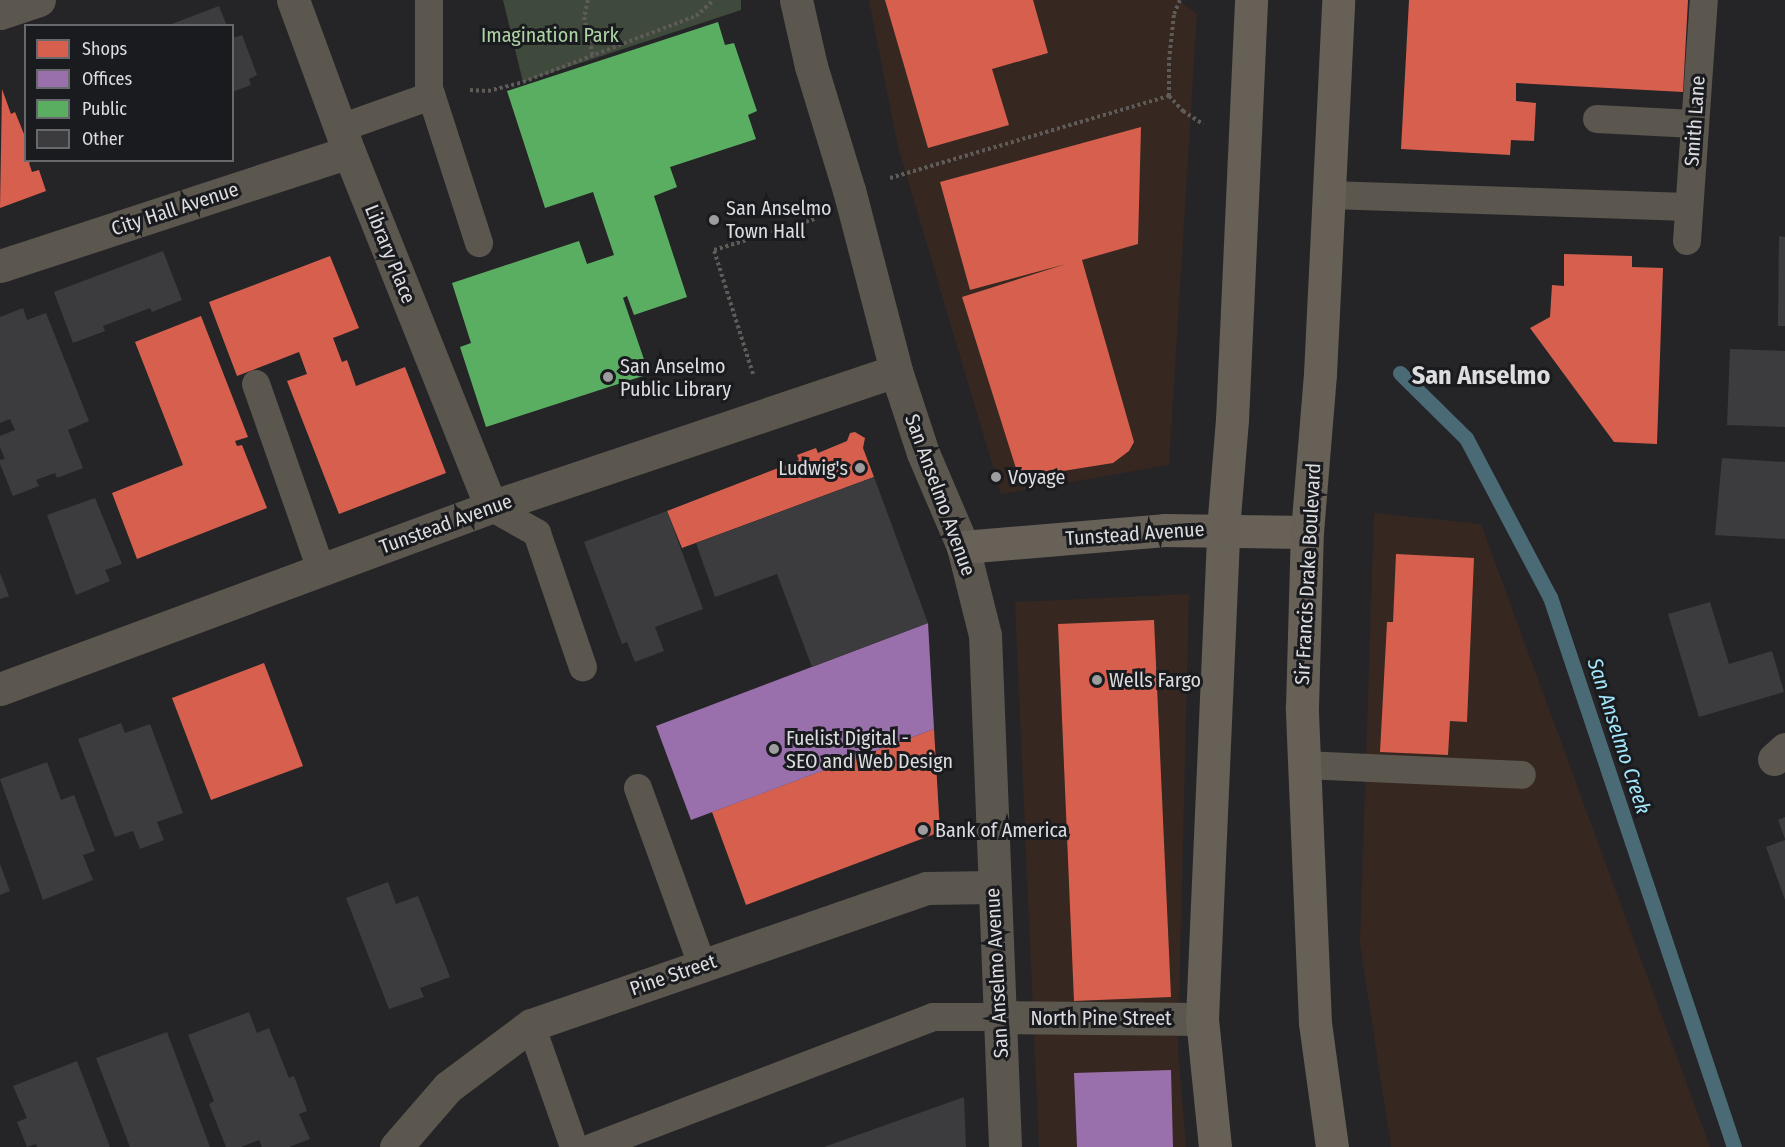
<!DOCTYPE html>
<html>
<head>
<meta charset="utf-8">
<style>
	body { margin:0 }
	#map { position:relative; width:1785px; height:1147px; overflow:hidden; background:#252528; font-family:"Fira Sans Condensed",sans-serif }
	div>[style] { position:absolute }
	.commercial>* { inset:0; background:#362721 }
	.green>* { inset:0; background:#3f4a3d }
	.shops>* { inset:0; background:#d6604d }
	.offices>* { inset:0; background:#9970ab }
	.public>* { inset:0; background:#5aae61 }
	.stream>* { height:15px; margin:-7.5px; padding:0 7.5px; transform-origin:7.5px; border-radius:7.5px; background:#4a6a75 }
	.building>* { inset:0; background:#3c3c3f }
	.path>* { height:4px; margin-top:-2px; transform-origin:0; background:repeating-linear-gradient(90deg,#5f5b58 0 3px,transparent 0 6px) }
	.service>* { height:28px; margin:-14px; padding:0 14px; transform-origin:14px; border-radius:14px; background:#5b564e }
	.minor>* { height:33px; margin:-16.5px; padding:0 16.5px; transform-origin:16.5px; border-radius:16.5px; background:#5b564e }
	.tertiary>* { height:33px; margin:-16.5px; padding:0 16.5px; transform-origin:16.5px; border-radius:16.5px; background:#5b564e }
	.secondary>* { height:33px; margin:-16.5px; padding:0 16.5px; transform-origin:16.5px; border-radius:16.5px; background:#676158 }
	.primary>* { height:33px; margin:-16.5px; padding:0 16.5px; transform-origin:16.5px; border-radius:16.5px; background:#666056 }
	.dots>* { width:16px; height:16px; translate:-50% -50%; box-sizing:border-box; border:3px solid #1a1b1f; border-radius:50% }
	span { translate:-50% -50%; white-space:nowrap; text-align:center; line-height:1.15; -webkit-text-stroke:6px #1a1b1f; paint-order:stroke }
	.park-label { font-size:20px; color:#aed3a5 }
	.street-label { font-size:20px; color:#dddde0 }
	.poi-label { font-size:20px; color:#dddde0 }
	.left { translate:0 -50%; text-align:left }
	.right { translate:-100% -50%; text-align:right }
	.water-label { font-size:21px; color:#a3e7fd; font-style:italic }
	.district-label { font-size:26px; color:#dddde0; font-weight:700 }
	.legend { position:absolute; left:24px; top:24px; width:210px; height:138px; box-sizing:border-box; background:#1a1b1f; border:2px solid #68696c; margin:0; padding:8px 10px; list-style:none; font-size:18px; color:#dddde0 }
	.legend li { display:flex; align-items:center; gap:12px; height:30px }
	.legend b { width:30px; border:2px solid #68696c }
</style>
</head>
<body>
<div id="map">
	<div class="commercial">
		<i style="clip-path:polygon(869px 0,1178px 0,1197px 14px,1169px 465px,1001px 494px,898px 147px)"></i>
		<i style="clip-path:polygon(1374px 513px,1481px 524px,1710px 1147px,1391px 1147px,1360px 944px)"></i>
		<i style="clip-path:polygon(1189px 594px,1178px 1049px,1186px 1147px,1039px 1147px,1015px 602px)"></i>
	</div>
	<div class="green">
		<i style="clip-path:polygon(503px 0,741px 0,741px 10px,523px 82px)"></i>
	</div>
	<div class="shops">
		<i style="clip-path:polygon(885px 0,1033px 0,1048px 53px,992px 69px,1009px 125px,928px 148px)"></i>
		<i style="clip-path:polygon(1409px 0,1688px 0,1683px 92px,1516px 83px,1516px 101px,1536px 103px,1534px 141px,1511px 140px,1510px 155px,1401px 149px)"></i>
		<i style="clip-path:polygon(2px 89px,11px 114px,15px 112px,26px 139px,26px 160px,33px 160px,29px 163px,32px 172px,39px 170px,46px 191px,0 208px)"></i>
		<i style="clip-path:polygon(1141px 127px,1138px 244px,1082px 260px,1134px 442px,1129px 451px,1113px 463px,1019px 478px,962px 297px,1066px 264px,970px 290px,940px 182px)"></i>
		<i style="clip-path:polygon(1564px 254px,1632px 256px,1632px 267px,1663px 268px,1657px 444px,1614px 442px,1530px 328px,1550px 317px,1552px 285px,1564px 286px)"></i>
		<i style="clip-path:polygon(330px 256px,359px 328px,333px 338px,342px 362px,347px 360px,356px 386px,405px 367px,446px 473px,339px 514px,287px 381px,307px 374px,299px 352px,237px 376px,209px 302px)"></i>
		<i style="clip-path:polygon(201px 316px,248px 437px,235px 441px,237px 446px,242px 445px,267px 508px,137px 559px,112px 493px,183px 465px,135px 342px)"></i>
		<i style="clip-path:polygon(855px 432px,865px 438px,863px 448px,874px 477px,682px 548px,667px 511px,799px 460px,797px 455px,816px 448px,818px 453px,847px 441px,850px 433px)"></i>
		<i style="clip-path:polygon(1396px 554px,1474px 558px,1467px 722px,1450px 721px,1448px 755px,1380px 752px,1387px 622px,1393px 622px)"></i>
		<i style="clip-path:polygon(1154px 620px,1171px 997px,1074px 1001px,1058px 624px)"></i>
		<i style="clip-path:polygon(264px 663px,303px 766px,211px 800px,172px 698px)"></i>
		<i style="clip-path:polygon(934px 729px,940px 832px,746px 905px,712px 812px)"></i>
	</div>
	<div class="offices">
		<i style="clip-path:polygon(928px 623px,934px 729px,691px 820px,656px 726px)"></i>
		<i style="clip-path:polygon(1171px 1070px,1173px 1147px,1077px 1147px,1074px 1073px)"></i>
	</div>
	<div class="public">
		<i style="clip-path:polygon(718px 22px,725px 45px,734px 43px,757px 111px,748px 115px,756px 139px,670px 167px,677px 187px,654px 196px,687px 297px,634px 315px,627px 296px,623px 298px,649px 374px,486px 427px,460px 347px,471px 343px,452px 283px,579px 241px,587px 264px,614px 255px,593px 192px,545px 208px,507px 91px)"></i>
	</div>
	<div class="stream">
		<i style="left:1400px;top:373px;width:93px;rotate:44.6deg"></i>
		<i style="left:1466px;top:438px;width:180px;rotate:62.2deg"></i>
		<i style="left:1550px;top:597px;width:580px;rotate:71.5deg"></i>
	</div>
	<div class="building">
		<i style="clip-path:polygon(219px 6px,227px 26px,169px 26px,169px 25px)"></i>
		<i style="clip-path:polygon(242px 35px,257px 75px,249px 79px,251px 85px,232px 92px,232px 38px)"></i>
		<i style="clip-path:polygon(1779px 236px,1785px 237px,1785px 326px,1778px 326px)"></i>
		<i style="clip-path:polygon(163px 251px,182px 300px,152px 312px,150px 308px,103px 326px,105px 331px,73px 343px,54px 292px)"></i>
		<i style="clip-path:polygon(23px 308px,27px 320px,46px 313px,89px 421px,68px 430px,83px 468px,57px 478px,55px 473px,36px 480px,39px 486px,13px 496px,0 464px,0 460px,5px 459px,0 447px,0 436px,15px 430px,10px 419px,0 423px,0 317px)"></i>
		<i style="clip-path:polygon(1730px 349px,1785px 351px,1785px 427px,1727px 425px)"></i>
		<i style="clip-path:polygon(1722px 458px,1785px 462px,1785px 539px,1715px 535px)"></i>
		<i style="clip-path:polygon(874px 477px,928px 623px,812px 667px,777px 574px,715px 597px,696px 543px)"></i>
		<i style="clip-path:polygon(95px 498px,122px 564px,105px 570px,110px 581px,76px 595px,47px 515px)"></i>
		<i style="clip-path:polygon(667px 511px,703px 609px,655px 627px,664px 651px,635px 662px,627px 642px,622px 644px,584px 542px)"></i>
		<i style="clip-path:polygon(0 573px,9px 596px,0 599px)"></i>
		<i style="clip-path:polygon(1710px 602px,1729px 664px,1772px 651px,1784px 692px,1699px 717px,1668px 614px)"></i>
		<i style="clip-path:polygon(121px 723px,125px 733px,150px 724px,183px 813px,157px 822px,164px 840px,140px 849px,133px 831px,115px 837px,78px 739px)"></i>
		<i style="clip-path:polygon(47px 762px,61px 800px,74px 795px,95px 851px,83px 855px,93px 880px,43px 900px,0 779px)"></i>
		<i style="clip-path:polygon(1785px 817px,1785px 839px,1778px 820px)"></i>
		<i style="clip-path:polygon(1785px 840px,1785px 900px,1766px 847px)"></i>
		<i style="clip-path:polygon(0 864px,10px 891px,0 895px)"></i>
		<i style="clip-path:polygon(388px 882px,396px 904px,418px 896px,450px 977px,420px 988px,424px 997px,389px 1009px,346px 898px)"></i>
		<i style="clip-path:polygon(249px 1012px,257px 1033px,269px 1028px,289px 1078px,294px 1076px,307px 1111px,299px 1114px,310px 1139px,289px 1147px,262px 1147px,259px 1140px,241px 1147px,226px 1147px,209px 1104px,214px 1101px,188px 1035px)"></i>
		<i style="clip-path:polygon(167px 1032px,210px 1147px,130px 1147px,96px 1058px)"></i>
		<i style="clip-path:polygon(77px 1061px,110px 1147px,37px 1147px,36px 1144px,27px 1147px,17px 1122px,27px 1118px,13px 1086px)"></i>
		<i style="clip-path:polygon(964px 1097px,966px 1147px,824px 1147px)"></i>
	</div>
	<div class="path">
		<i style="left:588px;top:0;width:17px;rotate:103deg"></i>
		<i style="left:584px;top:17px;width:39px;rotate:77deg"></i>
		<i style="left:470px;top:90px;width:18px;rotate:3deg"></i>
		<i style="left:488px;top:91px;width:36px;rotate:-14deg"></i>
		<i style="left:523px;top:82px;width:185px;rotate:-20.9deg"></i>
		<i style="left:696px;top:16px;width:24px;rotate:-42deg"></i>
		<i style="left:1169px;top:96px;width:36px;rotate:-90deg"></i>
		<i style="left:1169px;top:60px;width:46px;rotate:-83.8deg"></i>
		<i style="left:1174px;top:14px;width:15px;rotate:-67deg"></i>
		<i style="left:890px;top:178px;width:291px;rotate:-16.4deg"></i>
		<i style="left:1169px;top:96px;width:21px;rotate:47deg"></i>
		<i style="left:1183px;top:111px;width:24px;rotate:33deg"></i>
		<i style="left:753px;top:374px;width:130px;rotate:-107.5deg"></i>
		<i style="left:714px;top:250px;width:106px;rotate:-17.1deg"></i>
	</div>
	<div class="service">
		<i style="left:429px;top:0;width:88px;rotate:90deg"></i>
		<i style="left:429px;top:88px;width:163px;rotate:72.1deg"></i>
		<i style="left:1597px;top:119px;width:97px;rotate:3deg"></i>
		<i style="left:341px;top:128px;width:96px;rotate:-19.6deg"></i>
		<i style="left:1329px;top:195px;width:359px;rotate:1.9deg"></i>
		<i style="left:1687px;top:241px;width:242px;rotate:-86deg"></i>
		<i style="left:256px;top:384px;width:197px;rotate:70.7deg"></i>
		<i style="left:491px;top:507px;width:53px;rotate:29.5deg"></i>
		<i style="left:537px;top:533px;width:142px;rotate:71.1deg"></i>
		<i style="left:1304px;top:765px;width:218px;rotate:2.6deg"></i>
		<i style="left:638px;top:788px;width:188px;rotate:70.1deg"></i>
		<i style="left:531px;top:1025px;width:129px;rotate:70.6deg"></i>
		<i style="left:593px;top:1147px;width:364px;rotate:-20.9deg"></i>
		<i style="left:933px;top:1017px;width:67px"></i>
	</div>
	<div class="minor">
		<i style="left:293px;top:0;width:162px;rotate:69.8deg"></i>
		<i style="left:349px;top:152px;width:382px;rotate:68.2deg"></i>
		<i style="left:0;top:13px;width:41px;rotate:-18.4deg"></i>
		<i style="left:0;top:266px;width:367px;rotate:-18.1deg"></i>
		<i style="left:0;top:689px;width:524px;rotate:-20.34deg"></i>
		<i style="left:491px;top:507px;width:427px;rotate:-18.6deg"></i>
		<i style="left:1774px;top:759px;width:15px;rotate:-42deg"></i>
		<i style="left:396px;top:1147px;width:79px;rotate:-49.1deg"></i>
		<i style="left:448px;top:1087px;width:104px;rotate:-36.8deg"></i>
		<i style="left:531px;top:1025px;width:419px;rotate:-19.1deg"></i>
		<i style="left:927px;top:888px;width:66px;rotate:-0.9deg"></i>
	</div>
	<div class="tertiary">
		<i style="left:796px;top:0;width:68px;rotate:77.2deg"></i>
		<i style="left:811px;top:66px;width:130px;rotate:73deg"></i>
		<i style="left:849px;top:190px;width:187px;rotate:75.4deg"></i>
		<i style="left:896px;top:371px;width:86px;rotate:71.8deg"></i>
		<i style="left:923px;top:453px;width:102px;rotate:66.9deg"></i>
		<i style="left:963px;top:547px;width:91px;rotate:76deg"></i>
		<i style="left:985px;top:635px;width:512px;rotate:87.76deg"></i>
		<i style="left:1000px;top:1017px;width:202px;rotate:0.6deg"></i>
	</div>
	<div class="secondary">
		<i style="left:963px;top:547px;width:202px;rotate:-4.8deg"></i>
		<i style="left:1164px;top:530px;width:143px;rotate:0.8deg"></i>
	</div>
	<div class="primary">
		<i style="left:1215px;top:1147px;width:129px;rotate:-95.8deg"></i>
		<i style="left:1202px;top:1019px;width:490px;rotate:-87.5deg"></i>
		<i style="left:1223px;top:529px;width:109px;rotate:-85.3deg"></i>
		<i style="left:1232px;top:420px;width:420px;rotate:-87.4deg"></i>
		<i style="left:1332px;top:1147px;width:125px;rotate:-97.8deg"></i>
		<i style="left:1315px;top:1023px;width:316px;rotate:-92.4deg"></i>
		<i style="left:1302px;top:707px;width:175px;rotate:-88.4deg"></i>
		<i style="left:1307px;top:532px;width:159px;rotate:-85.3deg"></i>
		<i style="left:1320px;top:374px;width:374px;rotate:-87.2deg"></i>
	</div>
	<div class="dots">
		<i style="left:714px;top:220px;background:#9d9da0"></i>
		<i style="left:608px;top:377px;background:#9d9da0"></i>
		<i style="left:860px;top:468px;background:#9d9da0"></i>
		<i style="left:996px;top:477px;background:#9d9da0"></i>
		<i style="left:1097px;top:680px;background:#9d9da0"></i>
		<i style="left:774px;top:749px;background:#9d9da0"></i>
		<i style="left:923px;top:830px;background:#9d9da0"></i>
	</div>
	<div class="park-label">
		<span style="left:550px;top:35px">Imagination Park</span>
	</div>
	<div class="street-label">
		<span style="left:1695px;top:121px;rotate:-86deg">Smith Lane</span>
		<span style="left:175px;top:209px;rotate:-18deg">City Hall Avenue</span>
		<span style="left:390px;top:254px;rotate:68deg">Library Place</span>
		<span style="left:940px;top:495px;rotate:70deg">San Anselmo Avenue</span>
		<span style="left:446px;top:524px;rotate:-20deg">Tunstead Avenue</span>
		<span style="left:1135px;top:534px;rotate:-4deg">Tunstead Avenue</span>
		<span style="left:1308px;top:574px;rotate:-87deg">Sir Francis Drake Boulevard</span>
		<span style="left:997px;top:973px;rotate:-93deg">San Anselmo Avenue</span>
		<span style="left:673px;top:975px;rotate:-19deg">Pine Street</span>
		<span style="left:1101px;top:1018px">North Pine Street</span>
	</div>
	<div class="poi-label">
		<span class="left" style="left:726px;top:220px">San Anselmo<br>Town Hall</span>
		<span class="left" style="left:620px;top:378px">San Anselmo<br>Public Library</span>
		<span class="right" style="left:848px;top:468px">Ludwig's</span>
		<span class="left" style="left:1008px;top:477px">Voyage</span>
		<span class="left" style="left:1109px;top:680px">Wells Fargo</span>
		<span class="left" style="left:786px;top:750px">Fuelist Digital -<br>SEO and Web Design</span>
		<span class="left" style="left:935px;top:830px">Bank of America</span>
	</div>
	<div class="water-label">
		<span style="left:1619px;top:736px;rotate:72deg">San Anselmo Creek</span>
	</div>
	<div class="district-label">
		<span style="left:1481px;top:376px">San Anselmo</span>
	</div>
	<ul class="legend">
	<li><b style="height:16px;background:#d6604d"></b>Shops</li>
	<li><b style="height:16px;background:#9970ab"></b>Offices</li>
	<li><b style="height:16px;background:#5aae61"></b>Public</li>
	<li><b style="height:16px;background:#3c3c3f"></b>Other</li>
	</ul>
</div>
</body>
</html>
